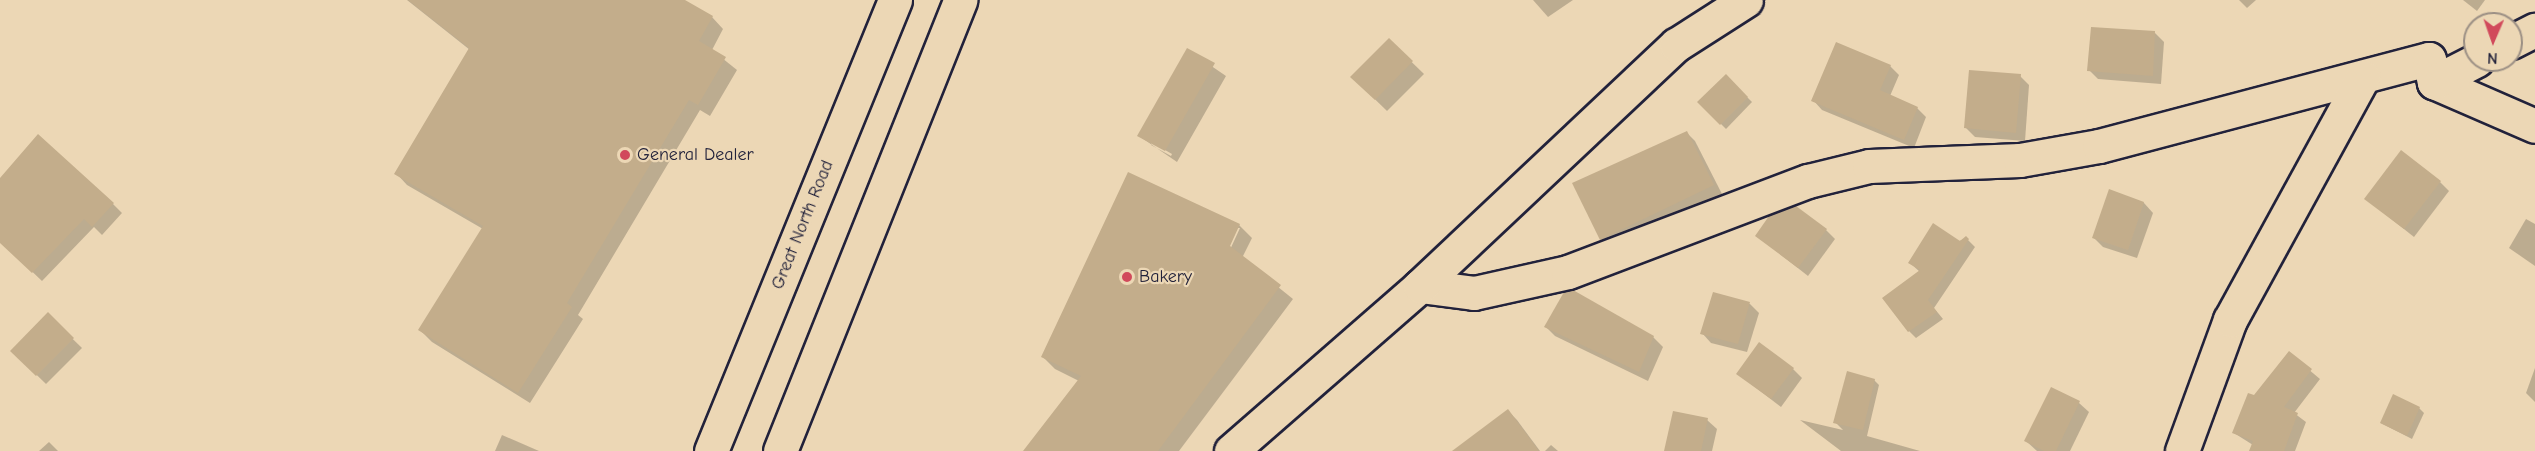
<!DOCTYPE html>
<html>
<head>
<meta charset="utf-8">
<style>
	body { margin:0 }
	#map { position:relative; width:2535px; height:451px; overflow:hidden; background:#ecd7b5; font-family:"Comic Neue",sans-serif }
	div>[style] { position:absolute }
	.shadow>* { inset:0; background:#0003 }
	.building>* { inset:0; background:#c3ad8b }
	.roads { filter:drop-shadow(2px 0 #22223b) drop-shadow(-2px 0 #22223b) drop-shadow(0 2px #22223b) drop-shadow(0 -2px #22223b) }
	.minor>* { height:33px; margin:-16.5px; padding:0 16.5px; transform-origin:16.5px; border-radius:16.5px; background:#ecd7b5 }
	.trunk>* { height:33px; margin:-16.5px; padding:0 16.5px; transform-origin:16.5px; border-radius:16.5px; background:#ecd7b5 }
	.dots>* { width:16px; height:16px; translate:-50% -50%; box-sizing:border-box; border:3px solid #ecd7b5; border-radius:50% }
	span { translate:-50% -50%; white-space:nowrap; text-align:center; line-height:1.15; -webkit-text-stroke:4.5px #ecd7b5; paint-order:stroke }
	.poi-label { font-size:18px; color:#22223b }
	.left { translate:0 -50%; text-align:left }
	.street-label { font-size:18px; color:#22223b }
	.north { position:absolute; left:2463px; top:12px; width:60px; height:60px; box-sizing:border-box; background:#ecd7b5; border:2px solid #9b8f84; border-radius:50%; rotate:182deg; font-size:16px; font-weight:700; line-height:24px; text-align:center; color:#22223b }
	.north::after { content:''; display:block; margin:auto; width:21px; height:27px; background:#d1495b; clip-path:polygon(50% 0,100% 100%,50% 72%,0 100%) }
</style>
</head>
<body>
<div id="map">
	<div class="shadow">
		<i style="clip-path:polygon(407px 0,682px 0,712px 17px,723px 29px,712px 50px,737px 70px,710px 116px,700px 110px,578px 315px,583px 319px,530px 403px,432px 342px,420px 330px,483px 229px,407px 185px,396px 173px,470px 50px)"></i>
		<i style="clip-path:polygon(1533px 0,1573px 0,1548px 17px)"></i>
		<i style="clip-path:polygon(2239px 0,2256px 0,2247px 8px)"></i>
		<i style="clip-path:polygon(2463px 0,2485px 0,2477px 11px)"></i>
		<i style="clip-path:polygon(2155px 33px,2164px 42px,2161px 84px,2098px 79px,2089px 70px)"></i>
		<i style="clip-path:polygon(1389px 40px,1424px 74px,1387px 111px,1352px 77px)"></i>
		<i style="clip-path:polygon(evenodd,1188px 50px,1226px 76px,1177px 162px,1139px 136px,1188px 50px,1151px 142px,1172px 154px,1171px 156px,1151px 145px,1151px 142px)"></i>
		<i style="clip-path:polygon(1890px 66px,1899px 75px,1890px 96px,1917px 108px,1926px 117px,1914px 148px,1822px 110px,1813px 100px)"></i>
		<i style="clip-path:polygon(1726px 76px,1752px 102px,1726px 129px,1699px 102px)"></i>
		<i style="clip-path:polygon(2020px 76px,2029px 85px,2025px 141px,1975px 137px,1966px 128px)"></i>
		<i style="clip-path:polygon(1687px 133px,1695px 141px,1722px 194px,1610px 247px,1601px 239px)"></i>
		<i style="clip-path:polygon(evenodd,1129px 174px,1239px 225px,1252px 238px,1242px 258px,1293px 299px,1179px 451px,1025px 451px,1079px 381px,1055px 369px,1043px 357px,1129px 174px,1237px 228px,1240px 228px,1228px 254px,1225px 253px,1237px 228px)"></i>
		<i style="clip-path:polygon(0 179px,113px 204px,122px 213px,102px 235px,94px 227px,42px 281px,0 241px)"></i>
		<i style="clip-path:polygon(2440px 182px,2449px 191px,2414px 237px,2366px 199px)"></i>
		<i style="clip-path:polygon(2110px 191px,2144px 203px,2153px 213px,2137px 258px,2103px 247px,2094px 238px)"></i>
		<i style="clip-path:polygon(2526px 219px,2535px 224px,2535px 266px,2509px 248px)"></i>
		<i style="clip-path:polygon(1826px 230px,1835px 239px,1808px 276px,1757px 236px)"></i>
		<i style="clip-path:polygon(1966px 238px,1975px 247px,1934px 308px,1943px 319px,1916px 338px,1909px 331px,1920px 272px,1910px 263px)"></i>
		<i style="clip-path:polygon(1714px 293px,1750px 304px,1759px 313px,1747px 352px,1711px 343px,1702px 333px)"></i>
		<i style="clip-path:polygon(48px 315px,82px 348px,46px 384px,12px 351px)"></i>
		<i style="clip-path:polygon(1546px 327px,1653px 337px,1663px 347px,1648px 381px,1555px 336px)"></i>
		<i style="clip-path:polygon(2289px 353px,2320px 379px,2294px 413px,2306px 422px,2295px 451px,2251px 451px,2253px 445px,2234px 433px,2255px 397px)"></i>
		<i style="clip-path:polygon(2535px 368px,2535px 402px,2526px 393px)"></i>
		<i style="clip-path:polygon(1793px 369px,1802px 378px,1781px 407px,1738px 374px)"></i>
		<i style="clip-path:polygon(1874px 380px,1879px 385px,1867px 436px,1920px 451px,1841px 451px,1800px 420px,1843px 430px,1835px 422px)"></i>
		<i style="clip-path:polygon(2051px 389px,2079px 403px,2089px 412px,2070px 451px,2037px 451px,2026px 441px)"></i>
		<i style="clip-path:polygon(2419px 408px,2424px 413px,2412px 439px,2381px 423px)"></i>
		<i style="clip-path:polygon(1508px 411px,1517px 420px,1540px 451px,1476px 451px)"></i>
		<i style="clip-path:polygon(1707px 420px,1717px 429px,1712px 451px,1666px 451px)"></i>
		<i style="clip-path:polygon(502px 435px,539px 451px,495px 451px)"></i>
		<i style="clip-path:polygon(49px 442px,58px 451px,39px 451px)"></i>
		<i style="clip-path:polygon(1551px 445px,1558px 451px,1545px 451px)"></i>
	</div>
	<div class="building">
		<i style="clip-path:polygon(408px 0,685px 0,713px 16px,699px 41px,726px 57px,698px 105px,689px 100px,567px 303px,572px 307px,518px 393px,418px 330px,483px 226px,394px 174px,469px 48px)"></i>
		<i style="clip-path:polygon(2091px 27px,2155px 31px,2153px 76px,2087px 71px)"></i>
		<i style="clip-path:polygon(1389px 38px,1413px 61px,1375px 100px,1350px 77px)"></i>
		<i style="clip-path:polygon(1836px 42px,1891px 65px,1880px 90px,1918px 107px,1904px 140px,1811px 101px)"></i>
		<i style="clip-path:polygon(1187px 48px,1215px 63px,1165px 151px,1137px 136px)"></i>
		<i style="clip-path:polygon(1969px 70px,2021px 74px,2016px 133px,1964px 128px)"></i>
		<i style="clip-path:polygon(1726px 74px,1748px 97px,1720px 125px,1697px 102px)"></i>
		<i style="clip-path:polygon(1687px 131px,1714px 185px,1600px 240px,1572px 183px)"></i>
		<i style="clip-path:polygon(38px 134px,114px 203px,92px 227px,84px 219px,32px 273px,0 243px,0 178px)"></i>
		<i style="clip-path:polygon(2401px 150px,2441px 181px,2404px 229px,2364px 199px)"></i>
		<i style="clip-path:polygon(1128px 172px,1240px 224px,1230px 246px,1281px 285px,1158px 451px,1023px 451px,1081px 376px,1041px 357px)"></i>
		<i style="clip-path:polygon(2109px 189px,2144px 202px,2128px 250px,2092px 238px)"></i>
		<i style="clip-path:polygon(1796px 206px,1827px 229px,1798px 268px,1755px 236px,1769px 216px)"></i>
		<i style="clip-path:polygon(1933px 223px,1960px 241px,1966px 236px,1969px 239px,1928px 300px,1937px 312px,1908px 332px,1882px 298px,1920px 270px,1908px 263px)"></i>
		<i style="clip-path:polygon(1573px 290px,1654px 336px,1639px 372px,1544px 327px,1564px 292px)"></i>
		<i style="clip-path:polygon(1713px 292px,1750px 302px,1738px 344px,1700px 334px)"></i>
		<i style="clip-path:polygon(48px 312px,74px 338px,36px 376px,10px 351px)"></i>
		<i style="clip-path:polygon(1759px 342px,1794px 368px,1771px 399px,1736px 374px)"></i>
		<i style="clip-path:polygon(2289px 351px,2312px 369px,2284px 407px,2298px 413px,2284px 451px,2249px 451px,2253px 441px,2232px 433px,2248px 393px,2254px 395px)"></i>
		<i style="clip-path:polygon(1847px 371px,1875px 379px,1863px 430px,1833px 423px)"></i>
		<i style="clip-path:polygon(2051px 387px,2080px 401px,2056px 451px,2044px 451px,2024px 441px)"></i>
		<i style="clip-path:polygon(2393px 394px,2420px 407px,2407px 436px,2380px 423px)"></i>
		<i style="clip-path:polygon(1508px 409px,1539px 451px,1452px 451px)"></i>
		<i style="clip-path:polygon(1673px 411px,1708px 418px,1701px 451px,1664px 451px)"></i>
	</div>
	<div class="roads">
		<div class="minor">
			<i style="left:2511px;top:42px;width:27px;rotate:-27deg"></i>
			<i style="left:2434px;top:82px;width:110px;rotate:23.5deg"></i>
			<i style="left:1420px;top:286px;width:54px;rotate:7.4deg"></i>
			<i style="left:1474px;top:293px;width:96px;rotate:-12.6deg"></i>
			<i style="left:1568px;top:272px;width:257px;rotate:-20.8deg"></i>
			<i style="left:1808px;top:181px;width:63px;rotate:-13.8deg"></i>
			<i style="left:1869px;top:166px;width:151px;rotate:-2.3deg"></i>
			<i style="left:2020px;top:160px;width:80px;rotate:-10deg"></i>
			<i style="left:2099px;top:146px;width:341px;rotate:-14.8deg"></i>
			<i style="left:2429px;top:59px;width:24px;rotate:78deg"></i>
			<i style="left:2434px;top:82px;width:48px;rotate:-27.1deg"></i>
			<i style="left:1231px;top:451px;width:251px;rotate:-41.1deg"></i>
			<i style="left:1420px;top:286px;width:352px;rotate:-43.3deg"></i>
			<i style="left:1676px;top:45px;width:83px;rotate:-32.7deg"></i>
			<i style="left:2182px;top:451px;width:140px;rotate:-69.9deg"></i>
			<i style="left:2230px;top:320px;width:277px;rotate:-61.3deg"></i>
		</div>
		<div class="trunk">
			<i style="left:711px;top:451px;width:487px;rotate:-67.8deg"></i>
			<i style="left:780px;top:451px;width:486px;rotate:-68.2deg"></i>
		</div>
	</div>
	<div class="dots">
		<i style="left:625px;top:155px;background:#d1495b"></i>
		<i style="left:1127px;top:277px;background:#d1495b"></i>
	</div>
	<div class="poi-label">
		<span class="left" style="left:637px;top:155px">General Dealer</span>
		<span class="left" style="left:1139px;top:277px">Bakery</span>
	</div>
	<div class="street-label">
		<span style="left:803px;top:225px;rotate:-68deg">Great North Road</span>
	</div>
	<div class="north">N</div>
</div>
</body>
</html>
